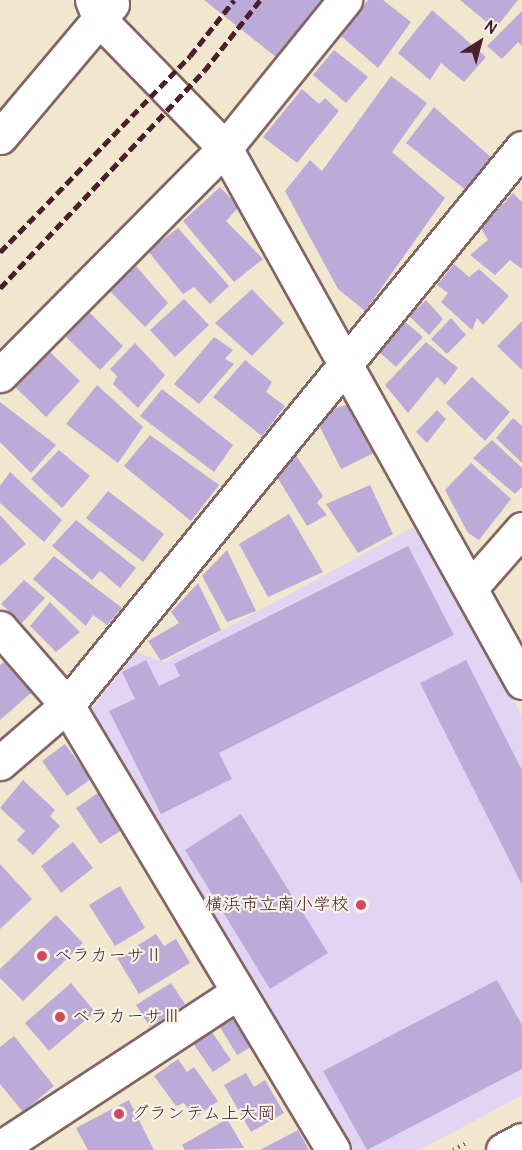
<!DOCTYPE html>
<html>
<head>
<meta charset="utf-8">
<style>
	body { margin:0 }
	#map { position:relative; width:522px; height:1150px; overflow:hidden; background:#f0e7ce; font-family:Pangolin,"Klee One",sans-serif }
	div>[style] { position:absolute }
	.built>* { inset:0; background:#e2d4f3 }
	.building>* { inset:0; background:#bcabd9 }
	.path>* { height:4px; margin-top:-2px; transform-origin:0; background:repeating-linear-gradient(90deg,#846564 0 1.5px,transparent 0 6px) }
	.roads { filter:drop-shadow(2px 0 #846564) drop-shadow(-2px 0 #846564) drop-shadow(0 2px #846564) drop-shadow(0 -2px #846564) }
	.minor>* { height:33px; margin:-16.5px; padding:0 16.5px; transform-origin:16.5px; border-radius:16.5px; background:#fff }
	.primary>* { height:33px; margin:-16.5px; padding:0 16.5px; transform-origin:16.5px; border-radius:16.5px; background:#fff }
	.rail>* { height:4.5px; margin-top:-2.25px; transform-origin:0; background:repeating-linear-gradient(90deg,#4a1f2b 0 9px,transparent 0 13.5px) }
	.dots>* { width:16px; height:16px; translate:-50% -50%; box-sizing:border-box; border:3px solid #f7f3e8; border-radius:50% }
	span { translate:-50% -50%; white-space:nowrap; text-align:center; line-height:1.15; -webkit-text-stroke:4.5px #f7f3e8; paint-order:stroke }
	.poi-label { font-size:18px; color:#4a1f2b }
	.right { translate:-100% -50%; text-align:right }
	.left { translate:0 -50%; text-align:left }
	.north { position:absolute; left:450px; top:12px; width:60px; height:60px; -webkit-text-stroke:4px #f7f3e8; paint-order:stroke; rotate:36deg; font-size:16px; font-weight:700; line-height:24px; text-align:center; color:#4a1f2b }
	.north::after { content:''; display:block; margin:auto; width:21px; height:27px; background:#4a1f2b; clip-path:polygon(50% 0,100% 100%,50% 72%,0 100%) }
</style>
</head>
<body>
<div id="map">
	<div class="built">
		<i style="clip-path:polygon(421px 523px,522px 716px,522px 1095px,420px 1150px,345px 1150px,87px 714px,136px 652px,164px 662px)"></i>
	</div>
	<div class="building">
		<i style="clip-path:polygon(204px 0,321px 0,276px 57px)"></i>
		<i style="clip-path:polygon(368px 0,383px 0,411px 22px,378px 68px,341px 36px)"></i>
		<i style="clip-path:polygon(460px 0,518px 0,495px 29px)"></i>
		<i style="clip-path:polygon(432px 10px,486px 57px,464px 82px,441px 63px,430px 80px,398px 53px)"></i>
		<i style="clip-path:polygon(522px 11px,522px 46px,518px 42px,502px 59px,487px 46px)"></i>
		<i style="clip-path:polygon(334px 50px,368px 77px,346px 103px,313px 75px)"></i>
		<i style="clip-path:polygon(391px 76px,427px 103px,392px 152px,445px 198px,365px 311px,338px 289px,285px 191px,310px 160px,322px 171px)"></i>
		<i style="clip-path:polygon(302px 89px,319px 104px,325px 98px,339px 111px,297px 163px,263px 137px)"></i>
		<i style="clip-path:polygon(434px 107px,493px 159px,467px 191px,406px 143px)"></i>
		<i style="clip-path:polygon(220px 187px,239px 207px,226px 221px,263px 259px,234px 282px,183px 221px)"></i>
		<i style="clip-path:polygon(513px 193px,522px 202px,522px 269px,510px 260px,495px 275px,470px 255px,488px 240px,481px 228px)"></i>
		<i style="clip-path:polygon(178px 228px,229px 286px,210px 304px,194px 287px,183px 294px,148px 251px)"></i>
		<i style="clip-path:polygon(454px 264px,469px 277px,479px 269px,509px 296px,483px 325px,477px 318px,472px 330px,441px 302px,448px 293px,437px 285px)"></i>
		<i style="clip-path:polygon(136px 266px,168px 303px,145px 327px,110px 291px)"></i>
		<i style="clip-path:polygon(252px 289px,284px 323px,252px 356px,215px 323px)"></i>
		<i style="clip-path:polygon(184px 299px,209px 325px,175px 357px,150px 330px)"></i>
		<i style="clip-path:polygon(426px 300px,443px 319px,429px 335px,409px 316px)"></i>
		<i style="clip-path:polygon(89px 312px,123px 346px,100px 370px,66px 337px)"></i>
		<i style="clip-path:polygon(451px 318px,466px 335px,447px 354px,431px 339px)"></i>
		<i style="clip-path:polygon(404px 321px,423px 337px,396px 367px,378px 351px)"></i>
		<i style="clip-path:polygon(522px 321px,522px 370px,497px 346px)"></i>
		<i style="clip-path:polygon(214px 337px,233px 350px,225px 359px,234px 364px,199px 404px,174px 384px)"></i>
		<i style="clip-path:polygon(426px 342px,458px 368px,445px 385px,437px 377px,408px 413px,385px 385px)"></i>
		<i style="clip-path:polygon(135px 343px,165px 375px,138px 408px,113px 384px,117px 376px,110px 369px)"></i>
		<i style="clip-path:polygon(50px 352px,80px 381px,46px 417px,14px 386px)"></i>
		<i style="clip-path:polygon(245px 360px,272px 382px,266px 392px,285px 406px,262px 436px,213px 397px)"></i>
		<i style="clip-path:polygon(472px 377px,510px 412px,485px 441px,446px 403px)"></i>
		<i style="clip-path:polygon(97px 385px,143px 427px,118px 463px,66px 424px)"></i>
		<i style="clip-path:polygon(162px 389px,233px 445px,214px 472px,140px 416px)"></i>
		<i style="clip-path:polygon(0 402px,56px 445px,31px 473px,0 442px)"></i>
		<i style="clip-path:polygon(352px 403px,380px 450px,341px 469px,320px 427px,334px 409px)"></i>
		<i style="clip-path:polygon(437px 410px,446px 419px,427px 443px,416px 432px)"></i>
		<i style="clip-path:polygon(513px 418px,522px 426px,522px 463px,496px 438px)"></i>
		<i style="clip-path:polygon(150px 435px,219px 485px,191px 521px,124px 466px)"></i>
		<i style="clip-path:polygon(492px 440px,522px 468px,522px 487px,515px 494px,473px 458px)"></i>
		<i style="clip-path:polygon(59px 450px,90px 476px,62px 508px,31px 479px)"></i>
		<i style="clip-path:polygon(295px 454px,323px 496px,317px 503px,327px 515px,307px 526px,277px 477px)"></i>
		<i style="clip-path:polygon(471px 463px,511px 499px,479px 540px,468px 533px,445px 490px)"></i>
		<i style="clip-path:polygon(10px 472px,62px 520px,44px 542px,0 503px,0 486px)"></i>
		<i style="clip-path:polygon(370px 485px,393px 534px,358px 553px,326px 504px)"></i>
		<i style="clip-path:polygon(108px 491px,164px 534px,143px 562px,86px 518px)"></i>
		<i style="clip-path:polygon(289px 514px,323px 572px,268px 597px,239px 544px)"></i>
		<i style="clip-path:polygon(0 515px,26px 544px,0 566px)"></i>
		<i style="clip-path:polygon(76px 520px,136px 568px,120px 588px,100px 571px,92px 580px,52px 546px)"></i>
		<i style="clip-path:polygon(408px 546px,454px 635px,219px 753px,232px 779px,161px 814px,109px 711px,135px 699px,122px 672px,146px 660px,159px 686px,180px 676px,174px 664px)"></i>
		<i style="clip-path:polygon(227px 550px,256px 611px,227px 622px,202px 576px)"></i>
		<i style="clip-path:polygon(54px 556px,122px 608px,107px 625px,93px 615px,86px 626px,33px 579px)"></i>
		<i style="clip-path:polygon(24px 580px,45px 598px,22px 623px,1px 604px)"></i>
		<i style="clip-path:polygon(198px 583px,221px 630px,161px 661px,148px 641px,179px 623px,171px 612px)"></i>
		<i style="clip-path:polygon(50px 602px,80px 632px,56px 652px,30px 626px)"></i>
		<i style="clip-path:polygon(466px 660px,522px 770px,522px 885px,420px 683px)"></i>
		<i style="clip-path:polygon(5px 661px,32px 692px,0 720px,0 665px)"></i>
		<i style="clip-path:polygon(65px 744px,91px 779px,67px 796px,42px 761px)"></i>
		<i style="clip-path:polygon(23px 780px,55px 810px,50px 816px,60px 826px,33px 855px,17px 840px,25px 831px,0 808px)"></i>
		<i style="clip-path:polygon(101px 791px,125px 828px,100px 844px,76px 808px)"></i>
		<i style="clip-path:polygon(241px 814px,328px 953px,270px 989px,185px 850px)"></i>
		<i style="clip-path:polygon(73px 842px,93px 868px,61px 893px,41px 866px)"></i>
		<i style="clip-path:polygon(0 864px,32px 899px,0 929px)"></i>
		<i style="clip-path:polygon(120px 886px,145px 928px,115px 946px,89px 905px)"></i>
		<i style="clip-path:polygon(56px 915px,83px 943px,23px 1001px,0 978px,0 969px)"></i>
		<i style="clip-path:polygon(156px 934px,164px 946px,176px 939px,190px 963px,139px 994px,117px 958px)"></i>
		<i style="clip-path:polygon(497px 980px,522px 1025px,522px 1069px,367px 1150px,323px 1071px)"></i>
		<i style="clip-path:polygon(71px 983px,95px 1012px,49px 1051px,25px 1023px)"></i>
		<i style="clip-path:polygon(171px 983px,185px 1004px,150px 1027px,136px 1005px)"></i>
		<i style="clip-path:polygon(232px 1016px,251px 1047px,237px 1055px,218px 1024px)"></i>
		<i style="clip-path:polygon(210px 1029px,231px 1060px,213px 1072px,192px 1042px)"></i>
		<i style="clip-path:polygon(14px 1036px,54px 1086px,23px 1112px,0 1084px,0 1047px)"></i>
		<i style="clip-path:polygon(178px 1059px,187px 1072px,194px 1067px,218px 1101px,195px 1118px,184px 1103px,176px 1106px,154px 1076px)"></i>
		<i style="clip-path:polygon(246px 1073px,254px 1087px,265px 1080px,284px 1113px,251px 1132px,224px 1085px)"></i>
		<i style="clip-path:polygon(129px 1100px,154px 1150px,88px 1150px,76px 1128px)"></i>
		<i style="clip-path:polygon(227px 1119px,244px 1148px,185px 1150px,182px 1145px)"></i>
		<i style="clip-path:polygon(298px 1130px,309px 1150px,260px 1150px)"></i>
	</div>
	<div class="path">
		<i style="left:453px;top:1150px;width:17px;rotate:-28deg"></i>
	</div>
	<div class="roads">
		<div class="minor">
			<i style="left:92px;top:0;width:22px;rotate:68deg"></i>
			<i style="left:100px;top:20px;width:179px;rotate:45.7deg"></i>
			<i style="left:225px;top:148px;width:611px;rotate:60.92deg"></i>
			<i style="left:0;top:137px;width:174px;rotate:-49.9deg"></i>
			<i style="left:0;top:375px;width:320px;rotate:-45.3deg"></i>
			<i style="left:225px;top:148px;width:191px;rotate:-51deg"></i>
			<i style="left:472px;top:586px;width:76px;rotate:-48.7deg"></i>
			<i style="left:0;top:628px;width:102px;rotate:49deg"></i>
			<i style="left:67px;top:705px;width:518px;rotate:59.13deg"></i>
			<i style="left:0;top:763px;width:89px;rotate:-40.9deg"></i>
			<i style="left:67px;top:705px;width:719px;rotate:-50.76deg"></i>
			<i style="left:0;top:1148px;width:283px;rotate:-33.2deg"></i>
		</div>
		<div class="primary">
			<i style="left:503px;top:1150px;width:21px;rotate:-28deg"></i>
		</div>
	</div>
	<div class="rail">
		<i style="left:0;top:252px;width:273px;rotate:-45.9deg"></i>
		<i style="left:190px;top:56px;width:71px;rotate:-51.8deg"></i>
		<i style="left:0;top:288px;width:298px;rotate:-46.8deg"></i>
		<i style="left:204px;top:71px;width:90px;rotate:-51.7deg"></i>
	</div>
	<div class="dots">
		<i style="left:361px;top:905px;background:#d1495b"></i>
		<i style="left:42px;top:956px;background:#d1495b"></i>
		<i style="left:60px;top:1017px;background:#d1495b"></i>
		<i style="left:119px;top:1114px;background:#d1495b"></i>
	</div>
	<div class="poi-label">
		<span class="right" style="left:349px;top:905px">横浜市立南小学校</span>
		<span class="left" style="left:54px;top:956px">ベラカーサⅡ</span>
		<span class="left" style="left:72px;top:1017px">ベラカーサⅢ</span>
		<span class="left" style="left:131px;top:1114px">グランテム上大岡</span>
	</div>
	<div class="north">N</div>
</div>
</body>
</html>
